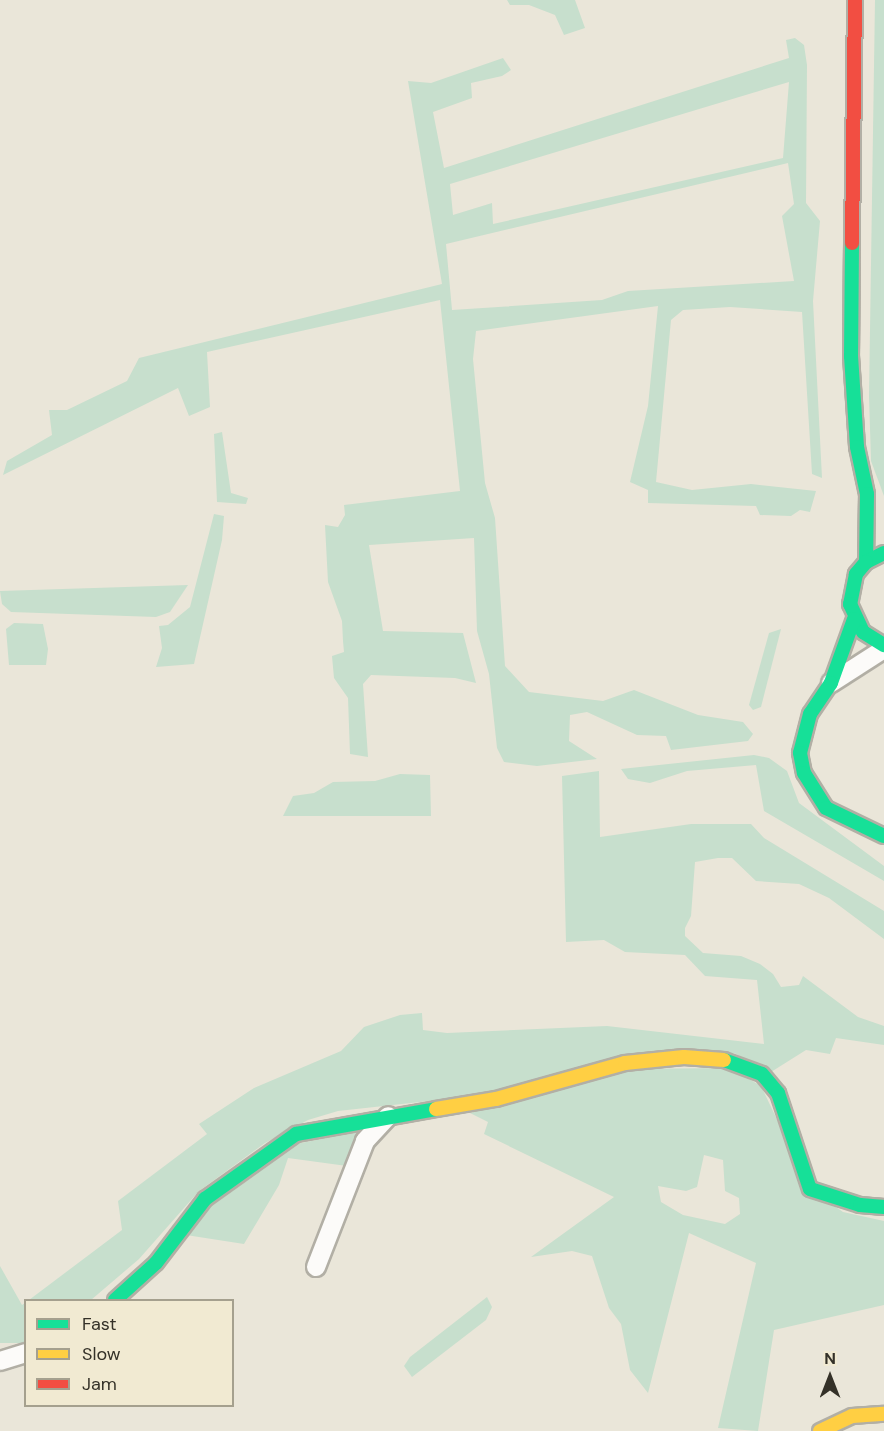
<!DOCTYPE html>
<html>
<head>
<meta charset="utf-8">
<style>
	body { margin:0 }
	#map { position:relative; width:884px; height:1431px; overflow:hidden; background:#eae6d9; font-family:"DM Sans",sans-serif }
	div>[style] { position:absolute }
	.green>* { inset:0; background:#c7dfcd }
	.roads { filter:drop-shadow(2px 0 #b2afa5) drop-shadow(-2px 0 #b2afa5) drop-shadow(0 2px #b2afa5) drop-shadow(0 -2px #b2afa5) }
	.street>* { height:18px; margin:-9px; padding:0 9px; transform-origin:9px; border-radius:9px; background:#fcfbf9 }
	.fast>* { height:14px; margin:-7px; padding:0 7px; transform-origin:7px; border-radius:7px; background:#16e098 }
	.slow>* { height:14px; margin:-7px; padding:0 7px; transform-origin:7px; border-radius:7px; background:#ffcf43 }
	.jam>* { height:14px; margin:-7px; padding:0 7px; transform-origin:7px; border-radius:7px; background:#f24e42 }
	span { translate:-50% -50%; white-space:nowrap; text-align:center; line-height:1.15; -webkit-text-stroke:4.5px #f1ead2; paint-order:stroke }
	.legend { position:absolute; left:24px; top:1299px; width:210px; height:108px; box-sizing:border-box; background:#f1ead2; border:2px solid #a5a08e; margin:0; padding:8px 10px; list-style:none; font-size:18px; color:#343128 }
	.legend li { display:flex; align-items:center; gap:12px; height:30px }
	.legend b { width:30px; border:2px solid #a5a08e }
	.north { position:absolute; left:800px; top:1347px; width:60px; height:60px; -webkit-text-stroke:4px #f1ead2; paint-order:stroke; rotate:0deg; font-size:16px; font-weight:700; line-height:24px; text-align:center; color:#343128 }
	.north::after { content:''; display:block; margin:auto; width:21px; height:27px; background:#343128; clip-path:polygon(50% 0,100% 100%,50% 72%,0 100%) }
</style>
</head>
<body>
<div id="map">
	<div class="green">
		<i style="clip-path:polygon(507px 0,575px 0,585px 28px,564px 35px,555px 15px,529px 5px,510px 5px)"></i>
		<i style="clip-path:polygon(875px 0,884px 0,884px 496px,871px 461px,869px 397px)"></i>
		<i style="clip-path:polygon(evenodd,795px 38px,804px 45px,807px 65px,806px 203px,820px 221px,813px 301px,822px 478px,812px 474px,802px 312px,730px 307px,683px 310px,671px 320px,656px 482px,692px 490px,751px 484px,816px 491px,810px 512px,800px 510px,791px 516px,760px 515px,756px 506px,648px 503px,648px 490px,630px 482px,648px 406px,658px 306px,476px 331px,473px 359px,485px 483px,495px 518px,505px 666px,529px 692px,603px 701px,634px 690px,698px 715px,743px 722px,753px 734px,748px 741px,671px 750px,666px 736px,637px 735px,587px 712px,570px 715px,569px 741px,597px 759px,537px 766px,504px 762px,497px 748px,489px 674px,477px 631px,474px 538px,369px 545px,383px 631px,463px 633px,476px 683px,455px 678px,371px 675px,363px 684px,368px 757px,350px 754px,348px 698px,334px 678px,332px 656px,344px 652px,343px 641px,342px 621px,328px 582px,325px 525px,338px 527px,345px 515px,344px 505px,460px 491px,440px 300px,207px 352px,210px 407px,189px 416px,178px 388px,3px 475px,7px 461px,52px 435px,49px 410px,67px 410px,127px 381px,139px 358px,442px 284px,408px 81px,431px 83px,503px 58px,511px 70px,502px 76px,471px 83px,472px 98px,433px 112px,444px 168px,789px 58px,786px 40px,795px 38px,789px 82px,783px 158px,493px 224px,492px 203px,453px 215px,450px 184px,789px 82px,795px 38px,788px 163px,794px 204px,782px 216px,794px 281px,628px 291px,602px 300px,452px 310px,446px 244px,788px 163px)"></i>
		<i style="clip-path:polygon(222px 432px,231px 493px,248px 498px,246px 504px,217px 502px,214px 434px)"></i>
		<i style="clip-path:polygon(214px 514px,224px 516px,222px 540px,194px 664px,156px 667px,162px 648px,159px 626px,168px 625px,190px 607px)"></i>
		<i style="clip-path:polygon(188px 585px,170px 612px,156px 617px,11px 612px,2px 604px,0 591px)"></i>
		<i style="clip-path:polygon(14px 623px,43px 624px,48px 649px,46px 665px,9px 665px,6px 629px)"></i>
		<i style="clip-path:polygon(781px 629px,761px 707px,753px 710px,749px 705px,769px 633px)"></i>
		<i style="clip-path:polygon(754px 755px,769px 758px,787px 771px,799px 803px,884px 866px,884px 881px,764px 811px,756px 765px,687px 771px,650px 783px,628px 779px,621px 769px)"></i>
		<i style="clip-path:polygon(599px 771px,600px 837px,691px 824px,751px 824px,764px 838px,884px 911px,884px 939px,829px 898px,799px 884px,756px 881px,732px 858px,718px 858px,695px 862px,691px 916px,685px 928px,685px 936px,703px 953px,741px 956px,760px 964px,773px 974px,781px 987px,799px 985px,803px 976px,858px 1017px,884px 1026px,884px 1045px,836px 1038px,830px 1054px,806px 1050px,771px 1072px,734px 1053px,484px 1095px,338px 1111px,308px 1120px,265px 1143px,199px 1191px,139px 1259px,91px 1300px,29px 1300px,122px 1230px,118px 1201px,207px 1134px,199px 1124px,254px 1088px,341px 1051px,364px 1027px,400px 1015px,422px 1013px,423px 1030px,447px 1033px,607px 1026px,764px 1044px,757px 980px,705px 976px,685px 955px,625px 952px,604px 940px,566px 942px,562px 776px)"></i>
		<i style="clip-path:polygon(400px 774px,430px 775px,431px 816px,283px 816px,293px 796px,314px 793px,333px 782px,375px 781px)"></i>
		<i style="clip-path:polygon(evenodd,730px 1068px,761px 1086px,810px 1189px,843px 1212px,884px 1221px,884px 1305px,774px 1330px,758px 1431px,718px 1428px,756px 1263px,689px 1233px,648px 1393px,630px 1370px,621px 1324px,609px 1308px,592px 1256px,572px 1251px,531px 1257px,614px 1197px,484px 1134px,488px 1122px,470px 1113px,619px 1069px,730px 1068px,704px 1155px,723px 1160px,725px 1191px,739px 1198px,740px 1214px,725px 1224px,683px 1215px,661px 1202px,658px 1186px,686px 1191px,697px 1187px,704px 1155px)"></i>
		<i style="clip-path:polygon(362px 1131px,347px 1166px,288px 1158px,279px 1185px,244px 1244px,186px 1235px,224px 1192px,296px 1144px)"></i>
		<i style="clip-path:polygon(0 1266px,22px 1305px,25px 1303px,25px 1343px,0 1343px)"></i>
		<i style="clip-path:polygon(487px 1297px,492px 1307px,486px 1320px,412px 1377px,404px 1366px,410px 1357px)"></i>
	</div>
	<div class="roads">
		<div class="street">
			<i style="left:831px;top:683px;width:63px;rotate:-32.7deg"></i>
			<i style="left:316px;top:1267px;width:135px;rotate:-68.7deg"></i>
			<i style="left:365px;top:1141px;width:34px;rotate:-47deg"></i>
			<i style="left:0;top:1361px;width:27px;rotate:-17deg"></i>
		</div>
		<div class="fast">
			<i style="left:852px;top:243px;width:113px;rotate:90.5deg"></i>
			<i style="left:851px;top:356px;width:91px;rotate:86.2deg"></i>
			<i style="left:857px;top:447px;width:48px;rotate:78deg"></i>
			<i style="left:867px;top:494px;width:68px;rotate:90.8deg"></i>
			<i style="left:884px;top:553px;width:20px;rotate:153deg"></i>
			<i style="left:866px;top:562px;width:16px;rotate:130deg"></i>
			<i style="left:856px;top:574px;width:31px;rotate:101deg"></i>
			<i style="left:850px;top:604px;width:31px;rotate:65deg"></i>
			<i style="left:863px;top:632px;width:25px;rotate:32deg"></i>
			<i style="left:854px;top:619px;width:68px;rotate:109.8deg"></i>
			<i style="left:831px;top:683px;width:37px;rotate:124deg"></i>
			<i style="left:810px;top:714px;width:40px;rotate:104.4deg"></i>
			<i style="left:800px;top:753px;width:20px;rotate:79deg"></i>
			<i style="left:804px;top:773px;width:41px;rotate:57.8deg"></i>
			<i style="left:826px;top:808px;width:64px;rotate:25.8deg"></i>
			<i style="left:724px;top:1060px;width:40px;rotate:20.2deg"></i>
			<i style="left:762px;top:1074px;width:25px;rotate:50deg"></i>
			<i style="left:778px;top:1093px;width:101px;rotate:71.6deg"></i>
			<i style="left:810px;top:1189px;width:52px;rotate:17.7deg"></i>
			<i style="left:860px;top:1205px;width:24px;rotate:5deg"></i>
			<i style="left:115px;top:1300px;width:55px;rotate:-42.1deg"></i>
			<i style="left:156px;top:1263px;width:81px;rotate:-52.6deg"></i>
			<i style="left:205px;top:1199px;width:112px;rotate:-35.5deg"></i>
			<i style="left:296px;top:1134px;width:142px;rotate:-10.1deg"></i>
		</div>
		<div class="slow">
			<i style="left:436px;top:1109px;width:61px;rotate:-9.5deg"></i>
			<i style="left:496px;top:1099px;width:134px;rotate:-15.6deg"></i>
			<i style="left:625px;top:1063px;width:59px;rotate:-5.8deg"></i>
			<i style="left:684px;top:1057px;width:40px;rotate:4.3deg"></i>
			<i style="left:820px;top:1431px;width:35px;rotate:-25deg"></i>
			<i style="left:852px;top:1416px;width:32px;rotate:-4deg"></i>
		</div>
		<div class="jam">
			<i style="left:852px;top:243px;width:243px;rotate:-89.3deg"></i>
		</div>
	</div>
	<ul class="legend">
	<li><b style="height:8px;background:#16e098"></b>Fast</li>
	<li><b style="height:8px;background:#ffcf43"></b>Slow</li>
	<li><b style="height:8px;background:#f24e42"></b>Jam</li>
	</ul>
	<div class="north">N</div>
</div>
</body>
</html>
